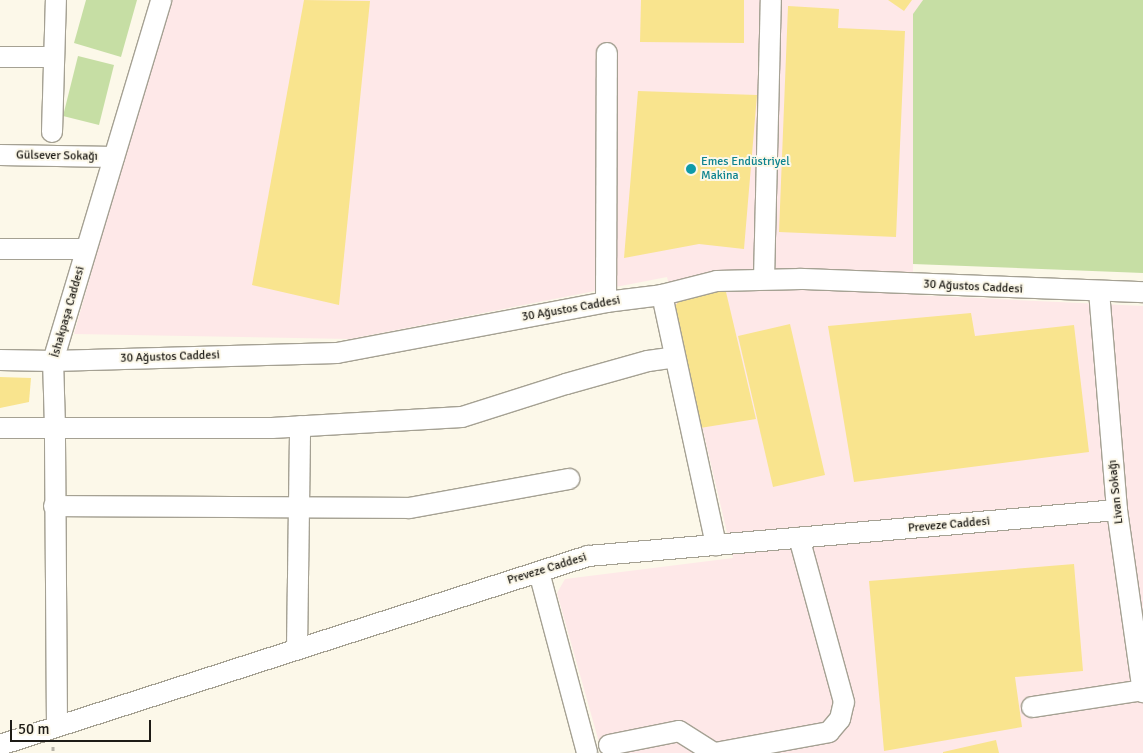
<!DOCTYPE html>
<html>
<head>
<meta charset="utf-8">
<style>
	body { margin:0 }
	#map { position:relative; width:1143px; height:753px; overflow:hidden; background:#fcf8e9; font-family:Signika,sans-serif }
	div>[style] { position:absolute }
	.industrial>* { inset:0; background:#fee8e8 }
	.green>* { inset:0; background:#c6dea4 }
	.building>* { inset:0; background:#f9e48e }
	.path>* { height:3px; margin-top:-1.5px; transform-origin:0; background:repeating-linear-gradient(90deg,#b7b4a8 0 4px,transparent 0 6.5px) }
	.roads { filter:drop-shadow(1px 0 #a5a193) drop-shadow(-1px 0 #a5a193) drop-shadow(0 1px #a5a193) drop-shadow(0 -1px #a5a193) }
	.minor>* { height:20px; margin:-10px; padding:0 10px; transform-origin:10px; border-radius:10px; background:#fff }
	.dots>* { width:14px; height:14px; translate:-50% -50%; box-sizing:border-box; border:2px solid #fcf8e9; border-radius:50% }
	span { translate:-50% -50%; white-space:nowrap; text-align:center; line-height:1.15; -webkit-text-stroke:4px #fcf8e9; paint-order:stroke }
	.street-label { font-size:12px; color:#1d1b16 }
	.culture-label { font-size:12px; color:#0d838f }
	.left { translate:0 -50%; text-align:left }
	.scale { position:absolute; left:10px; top:720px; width:141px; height:22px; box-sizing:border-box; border:2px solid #1d1b16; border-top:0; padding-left:6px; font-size:15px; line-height:18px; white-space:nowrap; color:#1d1b16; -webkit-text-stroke:4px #fcf8e9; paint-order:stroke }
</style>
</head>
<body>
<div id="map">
	<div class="industrial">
		<i style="clip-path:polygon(168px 0,923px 0,913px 15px,913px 295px,1143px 306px,1143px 753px,602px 753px,557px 593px,565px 579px,733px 558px,667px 277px,350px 339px,74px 334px)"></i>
	</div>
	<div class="green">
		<i style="clip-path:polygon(86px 0,137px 0,121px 57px,74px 43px)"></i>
		<i style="clip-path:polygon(923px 0,1143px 0,1143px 273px,913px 264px,913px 14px)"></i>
		<i style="clip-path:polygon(78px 56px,114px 65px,99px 125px,63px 116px)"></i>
	</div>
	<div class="building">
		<i style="clip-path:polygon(304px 0,370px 1px,339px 305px,252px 285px)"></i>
		<i style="clip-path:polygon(641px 0,744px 0,744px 43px,640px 42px)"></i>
		<i style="clip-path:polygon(888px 0,912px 0,904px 11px)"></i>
		<i style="clip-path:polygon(788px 6px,839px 9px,838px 28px,905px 31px,896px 237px,779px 232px)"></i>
		<i style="clip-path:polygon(638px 91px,757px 95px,744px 249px,699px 244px,624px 258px)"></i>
		<i style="clip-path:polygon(687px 292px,726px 292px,756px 419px,700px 428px,674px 307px)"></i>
		<i style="clip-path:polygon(971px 313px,975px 336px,1074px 325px,1089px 452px,854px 482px,828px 326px)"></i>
		<i style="clip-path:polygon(790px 324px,825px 475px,773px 487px,738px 336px)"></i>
		<i style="clip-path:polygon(0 377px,31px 378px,29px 402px,0 408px)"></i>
		<i style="clip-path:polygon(1074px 564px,1083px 671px,1015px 677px,1022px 727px,884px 751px,869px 581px)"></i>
		<i style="clip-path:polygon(996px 740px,999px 753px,943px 753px,943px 752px)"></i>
	</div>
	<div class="path">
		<i style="left:53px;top:746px;width:7px;rotate:90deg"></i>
	</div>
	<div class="roads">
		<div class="minor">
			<i style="left:0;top:57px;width:53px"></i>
			<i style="left:52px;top:132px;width:132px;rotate:-88.3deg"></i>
			<i style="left:0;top:155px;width:114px;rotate:1deg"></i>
			<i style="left:0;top:249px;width:86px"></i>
			<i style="left:764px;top:279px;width:279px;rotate:-88.6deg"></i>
			<i style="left:1099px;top:291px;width:220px;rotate:85.3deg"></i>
			<i style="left:1117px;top:510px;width:184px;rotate:81.9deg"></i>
			<i style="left:662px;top:295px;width:256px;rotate:77.8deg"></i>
			<i style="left:606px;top:302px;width:249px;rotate:-89.8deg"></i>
			<i style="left:0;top:360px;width:53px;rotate:1.1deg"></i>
			<i style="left:53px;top:361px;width:284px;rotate:-1.6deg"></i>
			<i style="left:337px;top:353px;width:274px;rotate:-10.7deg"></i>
			<i style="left:606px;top:302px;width:56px;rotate:-7.1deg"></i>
			<i style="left:662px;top:295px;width:57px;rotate:-14.3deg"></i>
			<i style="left:717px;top:281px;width:84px;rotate:-1.4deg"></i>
			<i style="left:801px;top:279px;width:342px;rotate:2.2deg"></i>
			<i style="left:0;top:428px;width:272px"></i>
			<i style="left:272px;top:428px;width:190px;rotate:-3.3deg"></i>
			<i style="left:462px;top:417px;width:109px;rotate:-17.6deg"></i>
			<i style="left:566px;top:384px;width:85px;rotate:-15.7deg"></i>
			<i style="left:648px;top:361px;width:27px;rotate:-8deg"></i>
			<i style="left:54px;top:506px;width:355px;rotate:0.3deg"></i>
			<i style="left:409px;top:508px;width:163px;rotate:-10.3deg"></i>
			<i style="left:539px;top:572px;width:187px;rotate:75.1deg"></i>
			<i style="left:297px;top:649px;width:223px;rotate:-89.2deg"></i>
			<i style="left:1032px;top:707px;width:112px;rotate:-8.7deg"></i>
			<i style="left:57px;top:726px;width:299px;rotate:-90.4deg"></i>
			<i style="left:55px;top:427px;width:66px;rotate:-91.7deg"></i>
			<i style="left:53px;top:361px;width:377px;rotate:-73.3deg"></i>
			<i style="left:0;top:745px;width:618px;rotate:-17.82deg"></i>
			<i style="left:588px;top:556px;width:531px;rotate:-4.97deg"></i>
			<i style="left:609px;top:745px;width:71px;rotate:-11.3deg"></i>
			<i style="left:679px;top:731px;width:41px;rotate:32.2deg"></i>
			<i style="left:715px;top:753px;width:116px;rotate:-10.4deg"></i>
			<i style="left:829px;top:732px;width:17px;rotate:-50deg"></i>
			<i style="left:840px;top:719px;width:17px;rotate:-77deg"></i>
			<i style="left:844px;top:702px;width:170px;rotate:-105.3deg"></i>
		</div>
	</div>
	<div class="dots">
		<i style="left:691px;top:169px;background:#0f9aa8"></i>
	</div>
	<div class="street-label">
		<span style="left:57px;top:156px;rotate:1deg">Gülsever Sokağı</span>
		<span style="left:973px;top:287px;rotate:3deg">30 Ağustos Caddesi</span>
		<span style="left:571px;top:309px;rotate:-10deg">30 Ağustos Caddesi</span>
		<span style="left:68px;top:312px;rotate:-74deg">İshakpaşa Caddesi</span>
		<span style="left:170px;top:357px;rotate:-2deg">30 Ağustos Caddesi</span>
		<span style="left:1116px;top:492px;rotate:-96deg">Livan Sokağı</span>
		<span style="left:949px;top:525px;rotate:-5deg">Preveze Caddesi</span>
		<span style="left:547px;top:569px;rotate:-17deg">Preveze Caddesi</span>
	</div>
	<div class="culture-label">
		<span class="left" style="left:701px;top:169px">Emes Endüstriyel<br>Makina</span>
	</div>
	<div class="scale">50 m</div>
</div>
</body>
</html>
